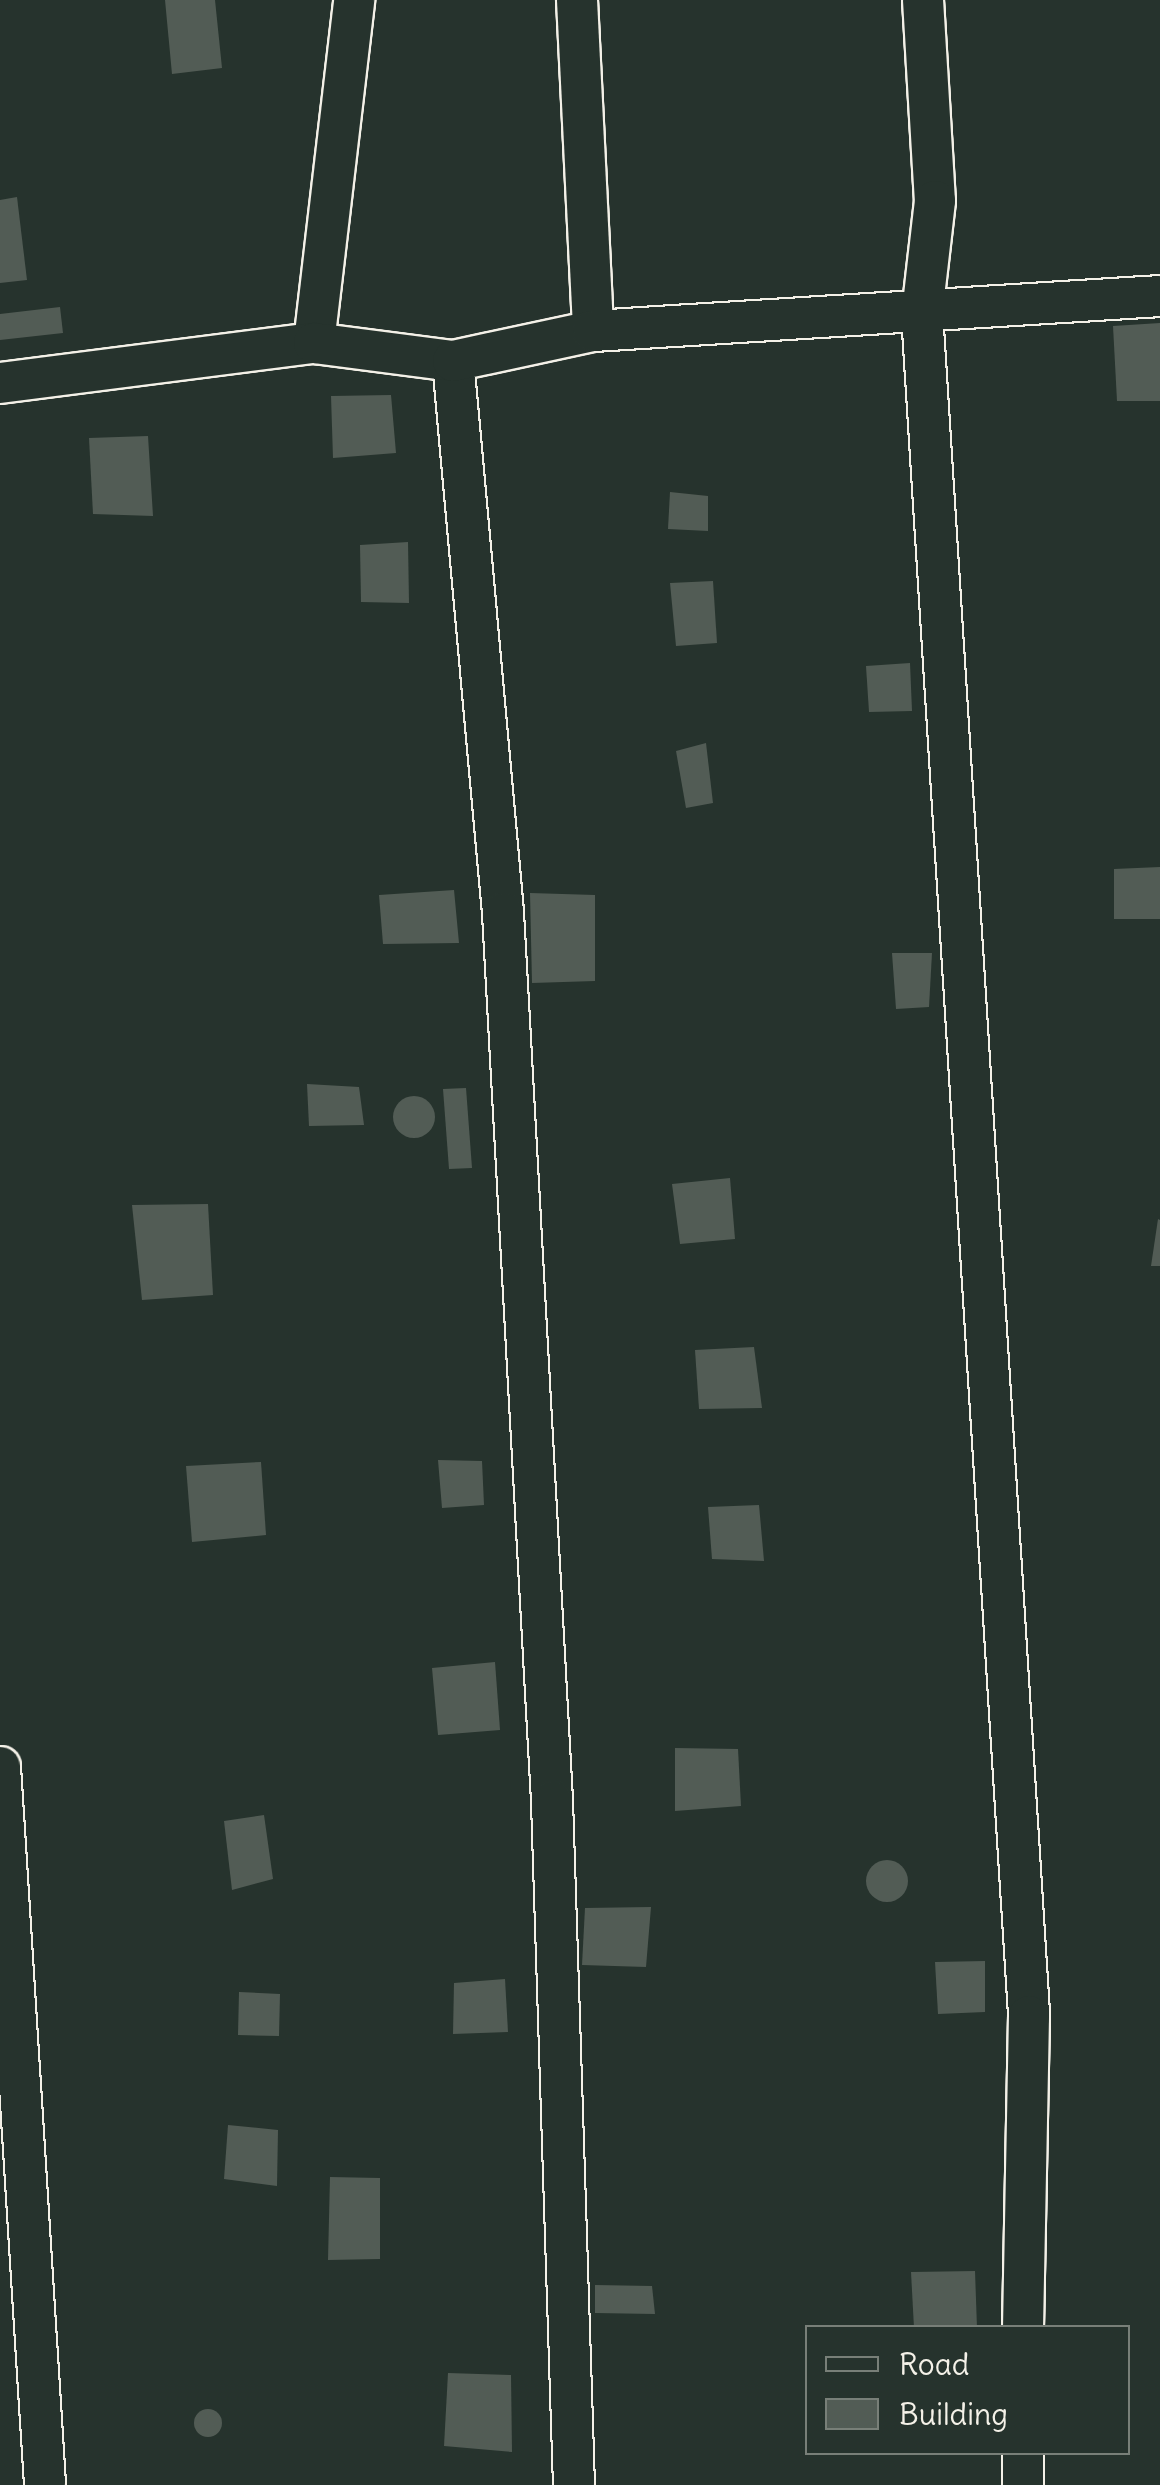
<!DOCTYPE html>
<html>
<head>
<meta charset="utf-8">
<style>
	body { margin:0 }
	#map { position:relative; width:1160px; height:2485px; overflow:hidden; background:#26332d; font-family:Delius,sans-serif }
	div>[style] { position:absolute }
	.building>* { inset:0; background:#525c55 }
	.round { border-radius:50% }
	.roads { filter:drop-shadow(2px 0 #f4f1e8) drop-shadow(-2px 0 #f4f1e8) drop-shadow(0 2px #f4f1e8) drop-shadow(0 -2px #f4f1e8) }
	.minor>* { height:40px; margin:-20px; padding:0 20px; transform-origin:20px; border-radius:20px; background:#26332d }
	span { translate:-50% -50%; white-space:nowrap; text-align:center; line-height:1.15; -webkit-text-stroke:8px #26332d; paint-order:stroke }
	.legend { position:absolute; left:805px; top:2325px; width:325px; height:130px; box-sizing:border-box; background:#26332d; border:2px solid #787f78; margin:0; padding:12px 18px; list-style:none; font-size:30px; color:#f4f1e8 }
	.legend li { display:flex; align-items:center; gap:20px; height:50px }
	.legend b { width:50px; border:2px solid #787f78 }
</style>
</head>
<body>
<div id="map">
	<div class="building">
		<i style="clip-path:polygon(165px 0,215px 0,222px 68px,172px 74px)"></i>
		<i style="clip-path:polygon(17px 197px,27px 280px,0 283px,0 200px)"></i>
		<i style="clip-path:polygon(60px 307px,63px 333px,0 340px,0 314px)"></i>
		<i style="clip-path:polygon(1160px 323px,1160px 401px,1117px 401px,1113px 326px)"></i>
		<i style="clip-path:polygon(391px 395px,396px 453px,333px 458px,331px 396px)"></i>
		<i style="clip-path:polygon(148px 436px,153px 516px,93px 514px,89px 438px)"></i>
		<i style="clip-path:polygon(670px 492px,708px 496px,708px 531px,668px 529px)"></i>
		<i style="clip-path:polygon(408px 542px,409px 603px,361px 602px,360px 545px)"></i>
		<i style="clip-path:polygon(713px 581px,717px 643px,676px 646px,670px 583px)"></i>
		<i style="clip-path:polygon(910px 663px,912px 711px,869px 712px,866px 666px)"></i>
		<i style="clip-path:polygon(706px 743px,713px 803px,686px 808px,676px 751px)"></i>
		<i style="clip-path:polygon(1160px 867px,1160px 919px,1114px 919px,1114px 869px)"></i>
		<i style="clip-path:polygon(454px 890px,459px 943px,383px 944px,379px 895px)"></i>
		<i style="clip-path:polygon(530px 893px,595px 895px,595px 981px,532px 983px)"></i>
		<i style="clip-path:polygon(892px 953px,932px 953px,929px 1007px,896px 1009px)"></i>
		<i style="clip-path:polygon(307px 1084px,359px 1087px,364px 1125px,309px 1126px)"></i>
		<i style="clip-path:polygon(466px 1088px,472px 1168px,449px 1169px,443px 1089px)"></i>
		<i class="round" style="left:393px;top:1096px;width:42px;height:42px"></i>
		<i style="clip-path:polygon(730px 1178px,735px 1239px,680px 1244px,672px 1184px)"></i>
		<i style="clip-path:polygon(208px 1204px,213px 1295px,142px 1300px,132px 1205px)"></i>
		<i style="clip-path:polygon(1158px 1219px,1160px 1220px,1160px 1266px,1151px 1266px)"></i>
		<i style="clip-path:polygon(754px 1347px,762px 1408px,699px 1409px,695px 1350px)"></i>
		<i style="clip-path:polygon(438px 1460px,482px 1461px,484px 1505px,442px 1508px)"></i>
		<i style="clip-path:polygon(261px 1462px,266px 1535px,192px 1542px,186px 1466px)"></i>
		<i style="clip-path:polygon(759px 1505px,764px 1561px,712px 1559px,708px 1507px)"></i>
		<i style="clip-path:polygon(495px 1662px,500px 1730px,438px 1735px,432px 1668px)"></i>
		<i style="clip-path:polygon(675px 1748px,738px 1749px,741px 1806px,675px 1811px)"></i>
		<i style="clip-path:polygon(264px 1815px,273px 1879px,232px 1890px,224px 1821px)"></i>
		<i class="round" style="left:866px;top:1860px;width:42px;height:42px"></i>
		<i style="clip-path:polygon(651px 1907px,646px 1967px,582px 1965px,585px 1908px)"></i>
		<i style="clip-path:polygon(985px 1961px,985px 2012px,938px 2014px,935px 1962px)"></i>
		<i style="clip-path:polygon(505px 1979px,508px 2032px,453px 2034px,454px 1983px)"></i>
		<i style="clip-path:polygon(239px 1992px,280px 1994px,279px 2036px,238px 2035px)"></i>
		<i style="clip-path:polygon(228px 2125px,278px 2130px,277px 2186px,224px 2179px)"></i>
		<i style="clip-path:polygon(330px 2177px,380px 2178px,380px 2259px,328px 2260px)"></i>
		<i style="clip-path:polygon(975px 2271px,977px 2328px,914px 2328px,911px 2272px)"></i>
		<i style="clip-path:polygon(595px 2285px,652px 2286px,655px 2314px,595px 2313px)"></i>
		<i style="clip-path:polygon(448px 2373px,511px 2375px,512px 2452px,444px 2446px)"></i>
		<i class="round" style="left:194px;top:2409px;width:28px;height:28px"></i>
	</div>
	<div class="roads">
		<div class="minor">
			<i style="left:577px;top:0;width:331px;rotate:87.2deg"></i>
			<i style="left:923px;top:0;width:201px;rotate:86.6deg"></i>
			<i style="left:935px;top:201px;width:113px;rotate:96.6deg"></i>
			<i style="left:922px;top:313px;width:1706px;rotate:86.4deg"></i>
			<i style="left:1029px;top:2016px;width:312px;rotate:91.1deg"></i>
			<i style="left:314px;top:343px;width:345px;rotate:-83.3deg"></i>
			<i style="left:453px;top:361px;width:554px;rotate:84.82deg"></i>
			<i style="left:503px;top:913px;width:889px;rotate:86.84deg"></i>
			<i style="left:552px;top:1801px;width:684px;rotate:88.16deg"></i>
			<i style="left:0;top:383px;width:317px;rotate:-7.3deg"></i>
			<i style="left:314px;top:343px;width:140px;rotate:7.4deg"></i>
			<i style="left:453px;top:361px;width:143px;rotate:-12.1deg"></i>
			<i style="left:593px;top:331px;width:568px;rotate:-3.53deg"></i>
			<i style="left:0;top:1767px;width:719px;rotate:86.41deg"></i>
			<i style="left:1023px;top:2452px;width:33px;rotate:90deg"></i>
		</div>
	</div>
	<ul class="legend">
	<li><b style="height:12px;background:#26332d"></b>Road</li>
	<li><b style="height:28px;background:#525c55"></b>Building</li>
	</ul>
</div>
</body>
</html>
